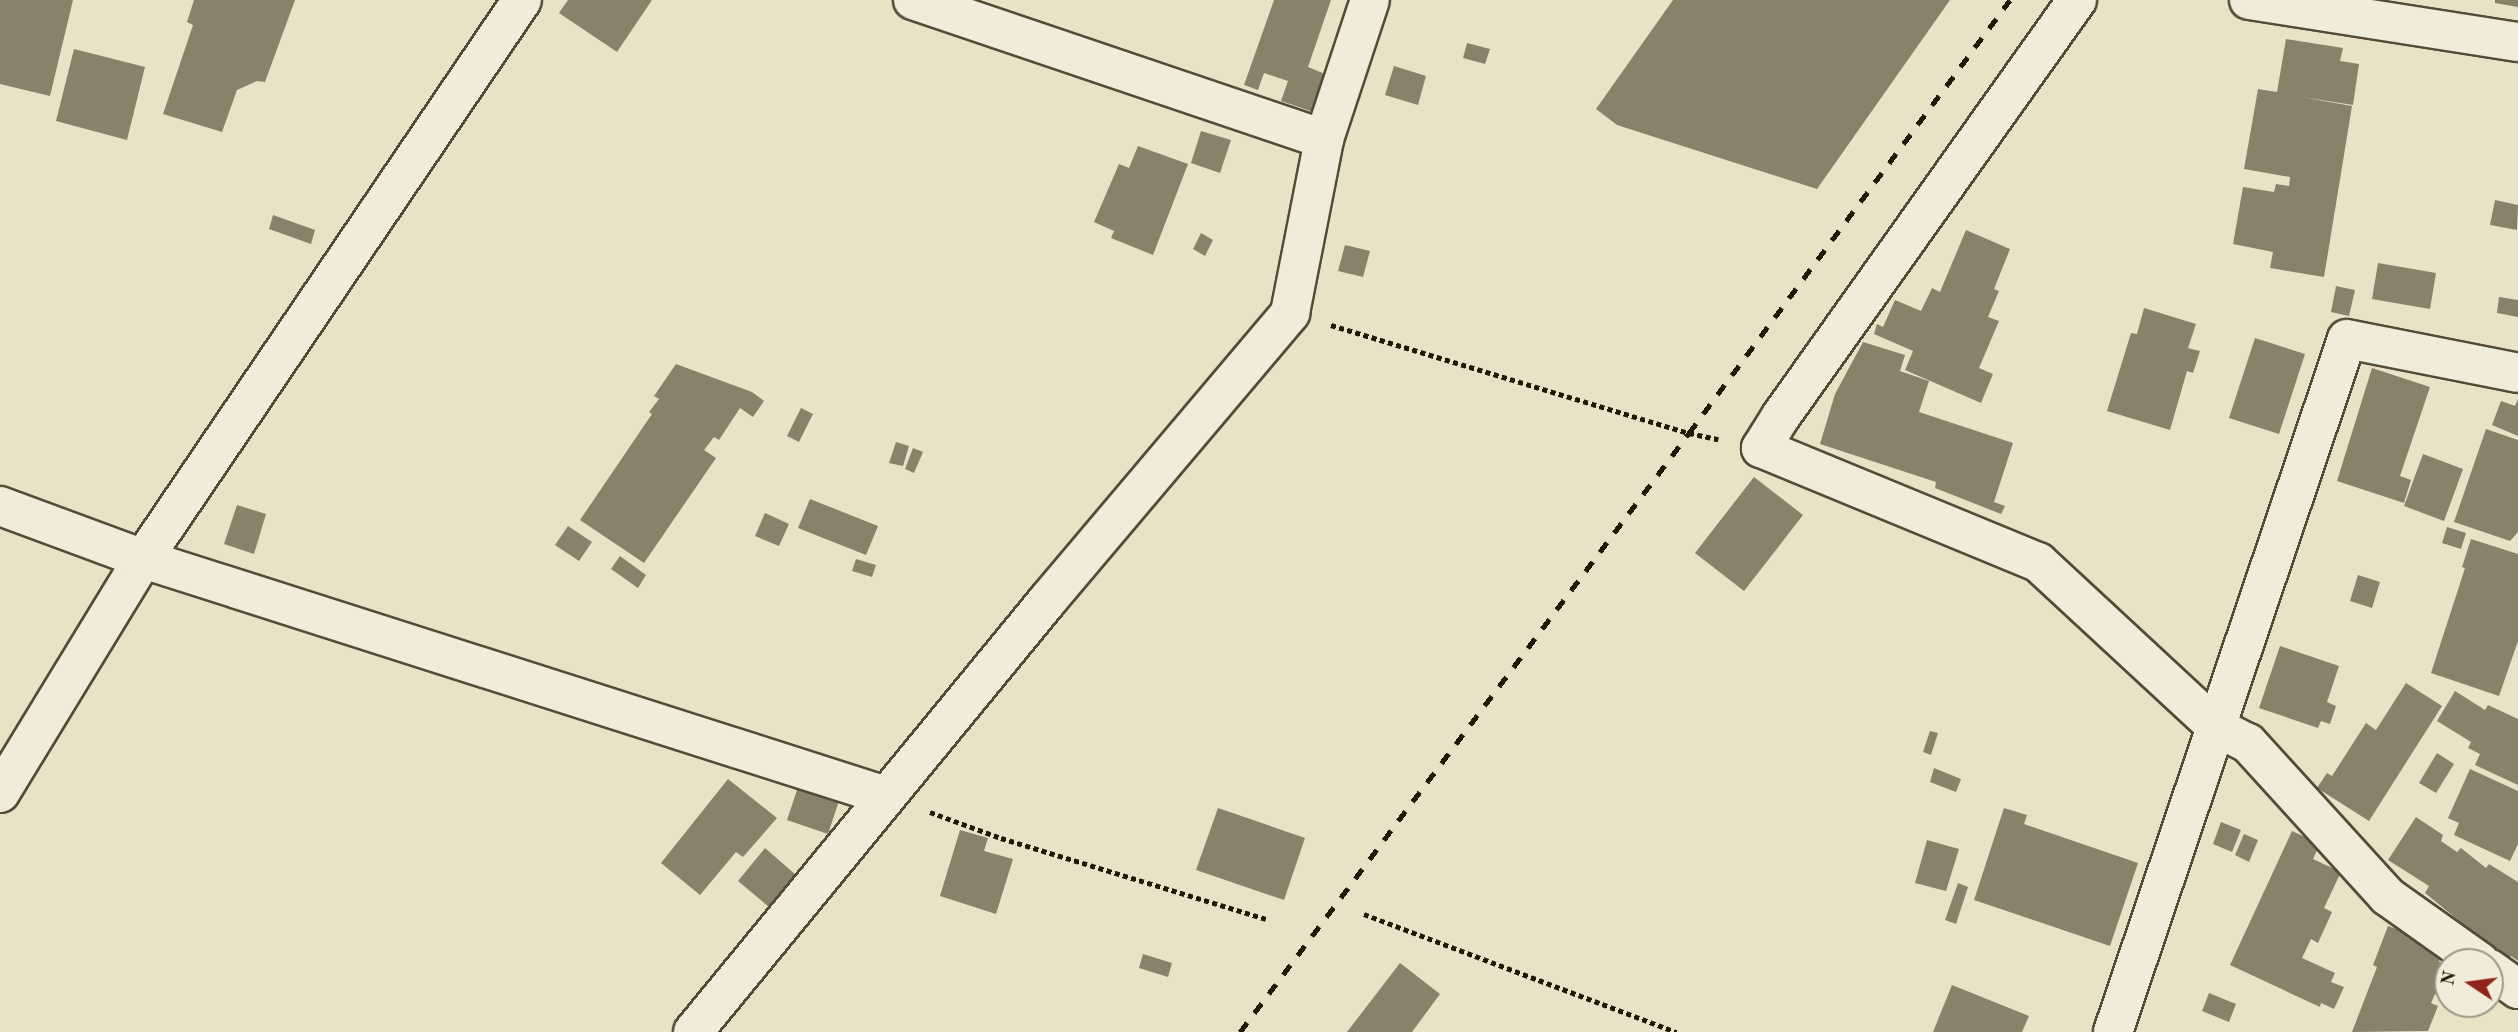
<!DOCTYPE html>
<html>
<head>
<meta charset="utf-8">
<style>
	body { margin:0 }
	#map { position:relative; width:2518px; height:1032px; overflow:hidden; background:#eae2c6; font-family:"Old Standard TT",serif }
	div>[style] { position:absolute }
	.building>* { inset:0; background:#8a816a }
	.path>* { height:4.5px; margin-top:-2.25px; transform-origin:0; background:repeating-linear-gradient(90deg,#231707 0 5px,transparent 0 8.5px) }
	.roads { filter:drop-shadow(2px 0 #554a37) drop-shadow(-2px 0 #554a37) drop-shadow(0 2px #554a37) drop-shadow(0 -2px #554a37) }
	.street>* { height:38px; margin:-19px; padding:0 19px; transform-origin:19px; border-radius:19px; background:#f1ecda }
	.rail>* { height:5px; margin-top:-2.5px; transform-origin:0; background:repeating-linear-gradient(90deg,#231707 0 12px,transparent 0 24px) }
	span { translate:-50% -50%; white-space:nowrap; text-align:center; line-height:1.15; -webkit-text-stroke:6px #f1ecda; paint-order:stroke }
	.north { position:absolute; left:2434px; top:948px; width:70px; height:70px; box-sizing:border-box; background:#f1ecda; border:2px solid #9f9786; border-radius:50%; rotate:283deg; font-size:19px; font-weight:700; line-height:28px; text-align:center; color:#231707 }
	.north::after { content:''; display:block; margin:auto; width:24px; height:32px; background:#8f2418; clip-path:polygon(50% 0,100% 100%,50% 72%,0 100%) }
</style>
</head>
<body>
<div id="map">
	<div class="building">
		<i style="clip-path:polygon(0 0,73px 0,50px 96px,0 84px)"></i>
		<i style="clip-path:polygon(194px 0,295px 0,265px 82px,257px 81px,237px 90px,222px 132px,163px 114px,193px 25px,187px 22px)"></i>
		<i style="clip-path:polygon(568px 0,652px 0,617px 52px,559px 13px)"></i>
		<i style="clip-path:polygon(1274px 0,1331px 0,1308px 67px,1335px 78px,1322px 115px,1281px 101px,1288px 81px,1264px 73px,1258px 90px,1244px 85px)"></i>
		<i style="clip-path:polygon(1673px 0,1950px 0,1817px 189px,1617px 125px,1596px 109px)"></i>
		<i style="clip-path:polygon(2495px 0,2518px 0,2518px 7px,2495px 3px)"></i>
		<i style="clip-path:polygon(2286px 39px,2343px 48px,2340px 61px,2359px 64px,2353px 105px,2301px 97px,2352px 106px,2324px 277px,2270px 268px,2273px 252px,2233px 244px,2243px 187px,2274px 192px,2276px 184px,2289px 186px,2290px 177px,2244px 169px,2258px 89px,2277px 92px)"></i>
		<i style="clip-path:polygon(1467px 43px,1490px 49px,1485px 64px,1463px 58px)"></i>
		<i style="clip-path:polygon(74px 49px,145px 67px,127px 140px,56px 121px)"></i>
		<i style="clip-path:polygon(1394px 66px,1426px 76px,1418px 105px,1385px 95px)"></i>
		<i style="clip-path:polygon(1201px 131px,1231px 140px,1220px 173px,1191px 163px)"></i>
		<i style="clip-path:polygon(1138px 146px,1188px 164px,1153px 255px,1111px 238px,1114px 231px,1094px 222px,1119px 164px,1129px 168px)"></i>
		<i style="clip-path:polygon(2495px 200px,2518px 205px,2517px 230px,2490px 225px)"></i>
		<i style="clip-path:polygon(273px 215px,315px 230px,311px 244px,269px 229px)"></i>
		<i style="clip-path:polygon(1966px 230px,2010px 249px,1994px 289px,1999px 291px,1988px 317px,1999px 321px,1979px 368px,1993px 374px,1981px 403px,1905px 370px,1913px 351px,1874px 334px,1877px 324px,1883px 327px,1895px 300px,1921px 311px,1932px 288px,1940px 292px)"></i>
		<i style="clip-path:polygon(1201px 233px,1213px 240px,1205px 256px,1193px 249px)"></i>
		<i style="clip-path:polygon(1345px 245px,1370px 251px,1363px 277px,1338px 271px)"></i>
		<i style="clip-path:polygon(2378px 263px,2436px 273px,2430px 309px,2372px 299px)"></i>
		<i style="clip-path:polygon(2336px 286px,2355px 290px,2349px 316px,2331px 312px)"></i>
		<i style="clip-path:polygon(2499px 297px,2518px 300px,2518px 317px,2497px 313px)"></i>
		<i style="clip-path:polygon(2144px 308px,2196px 324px,2188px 348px,2200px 351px,2193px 373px,2187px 371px,2170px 430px,2107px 411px,2131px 333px,2137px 334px)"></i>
		<i style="clip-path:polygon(2255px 338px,2305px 354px,2279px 434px,2229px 418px)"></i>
		<i style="clip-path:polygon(1863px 342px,1905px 355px,1900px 371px,1929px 381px,1919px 412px,2013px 443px,1994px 502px,2005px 506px,2001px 514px,1935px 488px,1936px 482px,1820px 444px,1835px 394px)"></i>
		<i style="clip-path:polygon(676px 364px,752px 392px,764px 401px,753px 417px,740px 408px,719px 440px,714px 437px,704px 450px,716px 458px,644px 563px,580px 520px,652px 414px,649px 412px,659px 399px,654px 396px)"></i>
		<i style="clip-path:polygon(2372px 368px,2430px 387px,2400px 476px,2411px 480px,2404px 503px,2337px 481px)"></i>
		<i style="clip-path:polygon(2518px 399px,2518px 436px,2492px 425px,2501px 401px,2515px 406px)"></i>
		<i style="clip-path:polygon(801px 408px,813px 414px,799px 442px,787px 436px)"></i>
		<i style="clip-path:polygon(2486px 429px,2518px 440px,2518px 532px,2510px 541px,2454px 522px)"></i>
		<i style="clip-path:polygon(896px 442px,909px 446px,903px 466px,889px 463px)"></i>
		<i style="clip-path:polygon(913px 448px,923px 452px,914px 473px,905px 469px)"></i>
		<i style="clip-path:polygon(2423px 454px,2463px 469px,2444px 521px,2404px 506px)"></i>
		<i style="clip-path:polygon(1754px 477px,1803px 515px,1744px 591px,1695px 553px)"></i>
		<i style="clip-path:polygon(810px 499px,878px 526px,866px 555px,798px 528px)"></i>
		<i style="clip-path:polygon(237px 505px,266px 514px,254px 554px,224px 544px)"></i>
		<i style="clip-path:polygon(765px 513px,789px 524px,779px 546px,755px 536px)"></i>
		<i style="clip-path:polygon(568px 526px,592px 542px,579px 561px,555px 545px)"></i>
		<i style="clip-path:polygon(2447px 527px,2466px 533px,2461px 549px,2442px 543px)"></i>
		<i style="clip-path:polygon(2471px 539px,2518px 554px,2518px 641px,2499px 696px,2431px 673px,2465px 568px,2462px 567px)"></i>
		<i style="clip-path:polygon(620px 556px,646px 575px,638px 588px,611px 569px)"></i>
		<i style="clip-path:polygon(856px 559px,876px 565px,872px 577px,852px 571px)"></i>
		<i style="clip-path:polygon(2358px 575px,2380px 582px,2372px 608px,2350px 601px)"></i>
		<i style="clip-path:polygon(2280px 646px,2339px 666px,2327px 702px,2336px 706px,2330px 724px,2321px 721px,2318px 728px,2259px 708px)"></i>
		<i style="clip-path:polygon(2406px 683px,2442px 706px,2369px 821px,2317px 788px,2327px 773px,2332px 776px,2366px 723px,2376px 730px)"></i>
		<i style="clip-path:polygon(2455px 691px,2485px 710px,2488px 705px,2518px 719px,2518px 785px,2475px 765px,2480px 754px,2468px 748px,2471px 742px,2437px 721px)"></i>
		<i style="clip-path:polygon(1930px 731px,1938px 733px,1931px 755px,1923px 752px)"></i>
		<i style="clip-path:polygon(2437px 753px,2454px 764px,2436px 793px,2419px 783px)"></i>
		<i style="clip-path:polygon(1934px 768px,1961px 779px,1956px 792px,1930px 782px)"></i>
		<i style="clip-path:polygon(2470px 769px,2518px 791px,2518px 844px,2510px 861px,2454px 835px,2459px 823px,2448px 818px)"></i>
		<i style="clip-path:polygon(728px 779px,777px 818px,743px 857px,736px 852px,700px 895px,661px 863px)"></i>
		<i style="clip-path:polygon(799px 784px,840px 798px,828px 834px,787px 820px)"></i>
		<i style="clip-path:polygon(1218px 808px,1305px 838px,1284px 900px,1196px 870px)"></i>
		<i style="clip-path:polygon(2004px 808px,2027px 815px,2024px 824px,2138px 863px,2110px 946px,1974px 900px)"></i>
		<i style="clip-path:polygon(2416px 817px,2443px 835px,2441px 841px,2457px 852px,2461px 848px,2486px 868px,2489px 864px,2518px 882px,2518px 961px,2511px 956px,2508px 961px,2425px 893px,2429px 886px,2388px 860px)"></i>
		<i style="clip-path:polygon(2221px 822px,2241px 830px,2232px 852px,2213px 844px)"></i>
		<i style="clip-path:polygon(960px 830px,988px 838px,984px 851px,1013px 859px,996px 914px,940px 896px)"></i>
		<i style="clip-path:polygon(2292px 831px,2320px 844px,2313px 859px,2341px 872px,2324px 908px,2332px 912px,2318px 943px,2311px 939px,2302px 958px,2335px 973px,2331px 982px,2344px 987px,2334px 1009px,2321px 1003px,2320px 1007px,2230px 965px)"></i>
		<i style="clip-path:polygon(2244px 834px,2258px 840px,2249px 862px,2235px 855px)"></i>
		<i style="clip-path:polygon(1927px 840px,1959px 849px,1946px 891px,1915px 883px)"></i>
		<i style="clip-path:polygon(765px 848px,796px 875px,769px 907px,738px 881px)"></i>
		<i style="clip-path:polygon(1958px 883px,1968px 887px,1956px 924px,1945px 920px)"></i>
		<i style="clip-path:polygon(2388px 926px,2424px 939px,2422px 946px,2442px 954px,2439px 962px,2448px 965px,2448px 999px,2435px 994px,2431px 1003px,2438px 1006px,2428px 1031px,2352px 1032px,2377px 967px,2373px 965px)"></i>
		<i style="clip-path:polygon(1143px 954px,1172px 963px,1168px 977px,1139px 968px)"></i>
		<i style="clip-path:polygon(1400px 963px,1440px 994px,1412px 1032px,1347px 1032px)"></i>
		<i style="clip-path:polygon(1952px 985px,2029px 1016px,2022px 1032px,1933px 1032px)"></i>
		<i style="clip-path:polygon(2209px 993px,2236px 1004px,2229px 1022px,2202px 1011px)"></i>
	</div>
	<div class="path">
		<i style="left:1331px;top:325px;width:374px;rotate:16.8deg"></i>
		<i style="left:1689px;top:433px;width:30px;rotate:12deg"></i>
		<i style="left:930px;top:812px;width:76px;rotate:20.1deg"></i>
		<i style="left:1001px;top:838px;width:277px;rotate:17deg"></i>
		<i style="left:1364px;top:914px;width:334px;rotate:20.7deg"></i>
	</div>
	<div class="roads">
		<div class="street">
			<i style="left:913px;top:0;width:434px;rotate:18.7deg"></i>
			<i style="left:2077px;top:0;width:511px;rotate:125.43deg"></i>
			<i style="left:1781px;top:416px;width:38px;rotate:122deg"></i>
			<i style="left:1761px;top:448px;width:300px;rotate:22.4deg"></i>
			<i style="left:2038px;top:562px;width:243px;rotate:42.8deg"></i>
			<i style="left:2216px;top:727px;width:36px;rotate:27deg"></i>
			<i style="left:2248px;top:743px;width:207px;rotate:47.7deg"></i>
			<i style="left:2387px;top:896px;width:114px;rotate:35.4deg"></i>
			<i style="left:2249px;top:0;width:272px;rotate:8.9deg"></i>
			<i style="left:0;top:506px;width:153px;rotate:20.3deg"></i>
			<i style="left:143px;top:559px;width:780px;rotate:17.69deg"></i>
			<i style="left:0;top:793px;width:274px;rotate:-58.6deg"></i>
			<i style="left:143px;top:559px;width:675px;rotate:-55.86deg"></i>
			<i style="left:2490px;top:969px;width:34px;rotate:36deg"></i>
			<i style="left:693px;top:1032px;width:558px;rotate:-50.6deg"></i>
			<i style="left:1047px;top:601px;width:377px;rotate:-49.8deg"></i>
			<i style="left:1290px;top:313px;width:177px;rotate:-78.9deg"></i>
			<i style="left:1324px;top:139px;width:146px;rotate:-71.7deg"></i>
			<i style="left:2113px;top:1032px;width:731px;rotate:-71.34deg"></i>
			<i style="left:2347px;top:339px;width:174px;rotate:11.2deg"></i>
		</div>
	</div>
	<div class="rail">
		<i style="left:1240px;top:1032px;width:749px;rotate:-53.15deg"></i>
		<i style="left:1689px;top:433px;width:539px;rotate:-53.45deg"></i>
	</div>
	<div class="north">N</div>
</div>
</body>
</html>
